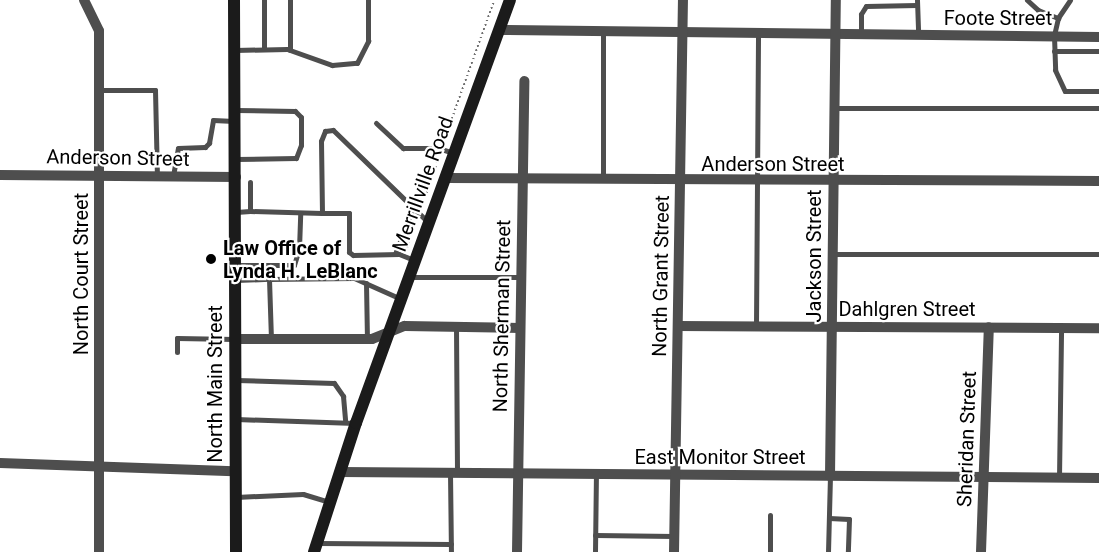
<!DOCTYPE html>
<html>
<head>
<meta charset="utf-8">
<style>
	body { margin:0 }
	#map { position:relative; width:1099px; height:552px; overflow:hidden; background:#fff; font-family:Roboto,sans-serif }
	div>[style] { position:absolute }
	.path>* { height:1.5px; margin-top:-0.75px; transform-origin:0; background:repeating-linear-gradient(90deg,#707070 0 1.5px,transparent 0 4.5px) }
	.lane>* { height:5px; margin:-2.5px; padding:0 2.5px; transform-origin:2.5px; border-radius:2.5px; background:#4e4e4e }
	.street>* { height:10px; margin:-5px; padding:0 5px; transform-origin:5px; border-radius:5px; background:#4e4e4e }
	.secondary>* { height:12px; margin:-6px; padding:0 6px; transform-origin:6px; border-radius:6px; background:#1b1b1b }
	.dots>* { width:16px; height:16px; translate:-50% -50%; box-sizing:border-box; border:3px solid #fff; border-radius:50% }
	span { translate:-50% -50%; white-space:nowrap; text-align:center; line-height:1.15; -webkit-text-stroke:4.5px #fff; paint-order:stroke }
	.street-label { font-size:20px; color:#000 }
	.poi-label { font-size:20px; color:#000; font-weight:700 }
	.left { translate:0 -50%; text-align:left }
</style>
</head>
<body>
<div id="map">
	<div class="path">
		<i style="left:444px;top:140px;width:149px;rotate:-70.3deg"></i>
		<i style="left:422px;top:206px;width:53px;rotate:-71.2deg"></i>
		<i style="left:407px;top:248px;width:13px;rotate:-72deg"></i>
	</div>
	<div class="lane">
		<i style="left:264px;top:0;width:49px;rotate:90deg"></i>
		<i style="left:917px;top:0;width:34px;rotate:88deg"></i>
		<i style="left:1027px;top:0;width:15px;rotate:42deg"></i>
		<i style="left:1038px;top:10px;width:22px;rotate:22deg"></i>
		<i style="left:1070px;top:0;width:22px;rotate:124deg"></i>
		<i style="left:1058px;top:18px;width:18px;rotate:103deg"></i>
		<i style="left:1054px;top:36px;width:34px;rotate:88deg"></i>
		<i style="left:1055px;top:70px;width:23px;rotate:65deg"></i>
		<i style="left:1065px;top:91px;width:34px"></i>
		<i style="left:861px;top:34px;width:20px;rotate:-90deg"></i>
		<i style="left:861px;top:14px;width:9px;rotate:-58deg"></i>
		<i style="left:866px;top:6px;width:51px;rotate:-1.1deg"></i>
		<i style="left:235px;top:50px;width:52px;rotate:-1.1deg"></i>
		<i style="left:287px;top:49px;width:48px;rotate:19.6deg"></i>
		<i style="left:332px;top:65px;width:25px;rotate:-5deg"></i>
		<i style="left:357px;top:63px;width:25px;rotate:-63deg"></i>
		<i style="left:368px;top:41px;width:41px;rotate:-90deg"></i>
		<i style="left:290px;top:50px;width:50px;rotate:-90deg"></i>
		<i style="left:1054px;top:51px;width:45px"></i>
		<i style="left:99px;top:90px;width:56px"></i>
		<i style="left:155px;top:90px;width:86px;rotate:88.7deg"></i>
		<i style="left:835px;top:108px;width:264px"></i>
		<i style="left:235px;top:110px;width:60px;rotate:1deg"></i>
		<i style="left:295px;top:111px;width:8px;rotate:45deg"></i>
		<i style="left:301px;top:117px;width:28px;rotate:90deg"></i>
		<i style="left:301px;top:145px;width:14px;rotate:111deg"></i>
		<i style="left:296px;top:158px;width:60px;rotate:179deg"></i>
		<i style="left:376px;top:123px;width:37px;rotate:43deg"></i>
		<i style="left:403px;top:148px;width:35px"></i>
		<i style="left:438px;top:148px;width:16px;rotate:18deg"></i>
		<i style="left:173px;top:176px;width:28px;rotate:-80deg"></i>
		<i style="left:178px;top:148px;width:27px;rotate:-2deg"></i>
		<i style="left:205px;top:147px;width:6px;rotate:-45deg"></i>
		<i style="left:209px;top:143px;width:23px;rotate:-80deg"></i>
		<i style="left:213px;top:120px;width:21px;rotate:3deg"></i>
		<i style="left:603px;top:179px;width:147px;rotate:-90deg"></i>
		<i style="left:250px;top:211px;width:72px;rotate:1.6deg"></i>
		<i style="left:322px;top:213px;width:72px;rotate:-90.8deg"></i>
		<i style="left:321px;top:141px;width:11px;rotate:-68deg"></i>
		<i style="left:325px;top:131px;width:8px;rotate:-7deg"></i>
		<i style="left:333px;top:130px;width:132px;rotate:44.1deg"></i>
		<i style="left:236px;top:212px;width:14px;rotate:-4deg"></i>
		<i style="left:250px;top:211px;width:29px;rotate:-90deg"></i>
		<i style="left:322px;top:213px;width:27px"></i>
		<i style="left:349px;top:213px;width:39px;rotate:90deg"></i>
		<i style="left:349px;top:252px;width:5px;rotate:37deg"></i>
		<i style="left:353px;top:255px;width:46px;rotate:-1.2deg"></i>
		<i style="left:399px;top:254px;width:16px;rotate:22deg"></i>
		<i style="left:395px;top:254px;width:49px;rotate:-68.6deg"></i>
		<i style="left:834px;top:254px;width:265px"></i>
		<i style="left:236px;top:265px;width:58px"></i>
		<i style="left:294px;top:265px;width:17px;rotate:-73deg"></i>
		<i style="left:299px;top:249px;width:36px;rotate:-88deg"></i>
		<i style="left:411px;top:277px;width:110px"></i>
		<i style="left:269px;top:279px;width:85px;rotate:-0.7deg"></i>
		<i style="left:354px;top:278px;width:51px;rotate:24.1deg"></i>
		<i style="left:236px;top:280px;width:33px;rotate:-2deg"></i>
		<i style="left:269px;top:279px;width:60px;rotate:88.1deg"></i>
		<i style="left:366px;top:283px;width:56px;rotate:89deg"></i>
		<i style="left:756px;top:326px;width:292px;rotate:-89.6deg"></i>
		<i style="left:456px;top:327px;width:145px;rotate:89.6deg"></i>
		<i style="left:177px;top:352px;width:14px;rotate:-90deg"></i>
		<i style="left:177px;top:338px;width:57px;rotate:1deg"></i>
		<i style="left:236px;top:380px;width:98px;rotate:1.8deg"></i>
		<i style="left:334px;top:383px;width:16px;rotate:55deg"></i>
		<i style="left:343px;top:396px;width:24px;rotate:85deg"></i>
		<i style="left:236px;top:419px;width:119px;rotate:1.9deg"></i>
		<i style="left:450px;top:473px;width:79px;rotate:89.3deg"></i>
		<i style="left:1059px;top:478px;width:150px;rotate:-89.2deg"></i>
		<i style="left:236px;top:497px;width:67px;rotate:-2.6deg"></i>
		<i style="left:303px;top:494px;width:28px;rotate:17deg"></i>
		<i style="left:829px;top:518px;width:20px;rotate:3deg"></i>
		<i style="left:849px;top:519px;width:33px;rotate:92deg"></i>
		<i style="left:595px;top:535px;width:79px;rotate:0.7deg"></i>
		<i style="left:318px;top:543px;width:133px;rotate:0.4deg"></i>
		<i style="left:595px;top:552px;width:78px;rotate:-89.3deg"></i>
		<i style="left:770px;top:552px;width:37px;rotate:-90deg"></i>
		<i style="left:828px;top:552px;width:76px;rotate:-88.5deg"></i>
	</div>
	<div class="street">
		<i style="left:84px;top:0;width:34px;rotate:64deg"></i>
		<i style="left:99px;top:31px;width:521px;rotate:90deg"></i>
		<i style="left:500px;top:30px;width:599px;rotate:0.67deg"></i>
		<i style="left:0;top:175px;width:236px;rotate:0.5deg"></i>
		<i style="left:446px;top:178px;width:653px;rotate:0.26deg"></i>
		<i style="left:678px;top:326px;width:421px;rotate:0.3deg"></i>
		<i style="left:234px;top:339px;width:138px"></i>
		<i style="left:372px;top:339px;width:35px;rotate:-22deg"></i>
		<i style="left:405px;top:326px;width:115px;rotate:1deg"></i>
		<i style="left:0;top:463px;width:234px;rotate:2deg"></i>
		<i style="left:340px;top:472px;width:759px;rotate:0.45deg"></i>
		<i style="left:830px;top:476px;width:476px;rotate:-89.3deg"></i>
		<i style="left:517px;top:552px;width:471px;rotate:-89.1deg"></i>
		<i style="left:674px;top:552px;width:552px;rotate:-89.07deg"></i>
		<i style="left:981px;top:552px;width:225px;rotate:-88deg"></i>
	</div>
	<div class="secondary">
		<i style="left:234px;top:0;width:552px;rotate:89.79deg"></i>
		<i style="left:314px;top:552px;width:136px;rotate:-72deg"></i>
		<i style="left:356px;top:423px;width:450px;rotate:-70deg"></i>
	</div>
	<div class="dots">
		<i style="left:211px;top:259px;background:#000"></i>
	</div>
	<div class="street-label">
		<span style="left:998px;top:18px">Foote Street</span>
		<span style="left:118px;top:158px;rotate:1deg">Anderson Street</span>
		<span style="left:773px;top:164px">Anderson Street</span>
		<span style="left:423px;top:184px;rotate:-70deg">Merrillville Road</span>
		<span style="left:814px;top:256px;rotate:-90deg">Jackson Street</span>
		<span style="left:81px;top:274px;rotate:-90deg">North Court Street</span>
		<span style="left:661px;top:276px;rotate:-89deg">North Grant Street</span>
		<span style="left:907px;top:309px">Dahlgren Street</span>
		<span style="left:502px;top:316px;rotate:-89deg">North Sherman Street</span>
		<span style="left:215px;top:384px;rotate:-90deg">North Main Street</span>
		<span style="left:967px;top:439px;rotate:-88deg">Sheridan Street</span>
		<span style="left:720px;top:457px">East Monitor Street</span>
	</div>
	<div class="poi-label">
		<span class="left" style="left:223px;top:260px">Law Office of<br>Lynda H. LeBlanc</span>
	</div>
</div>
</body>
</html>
